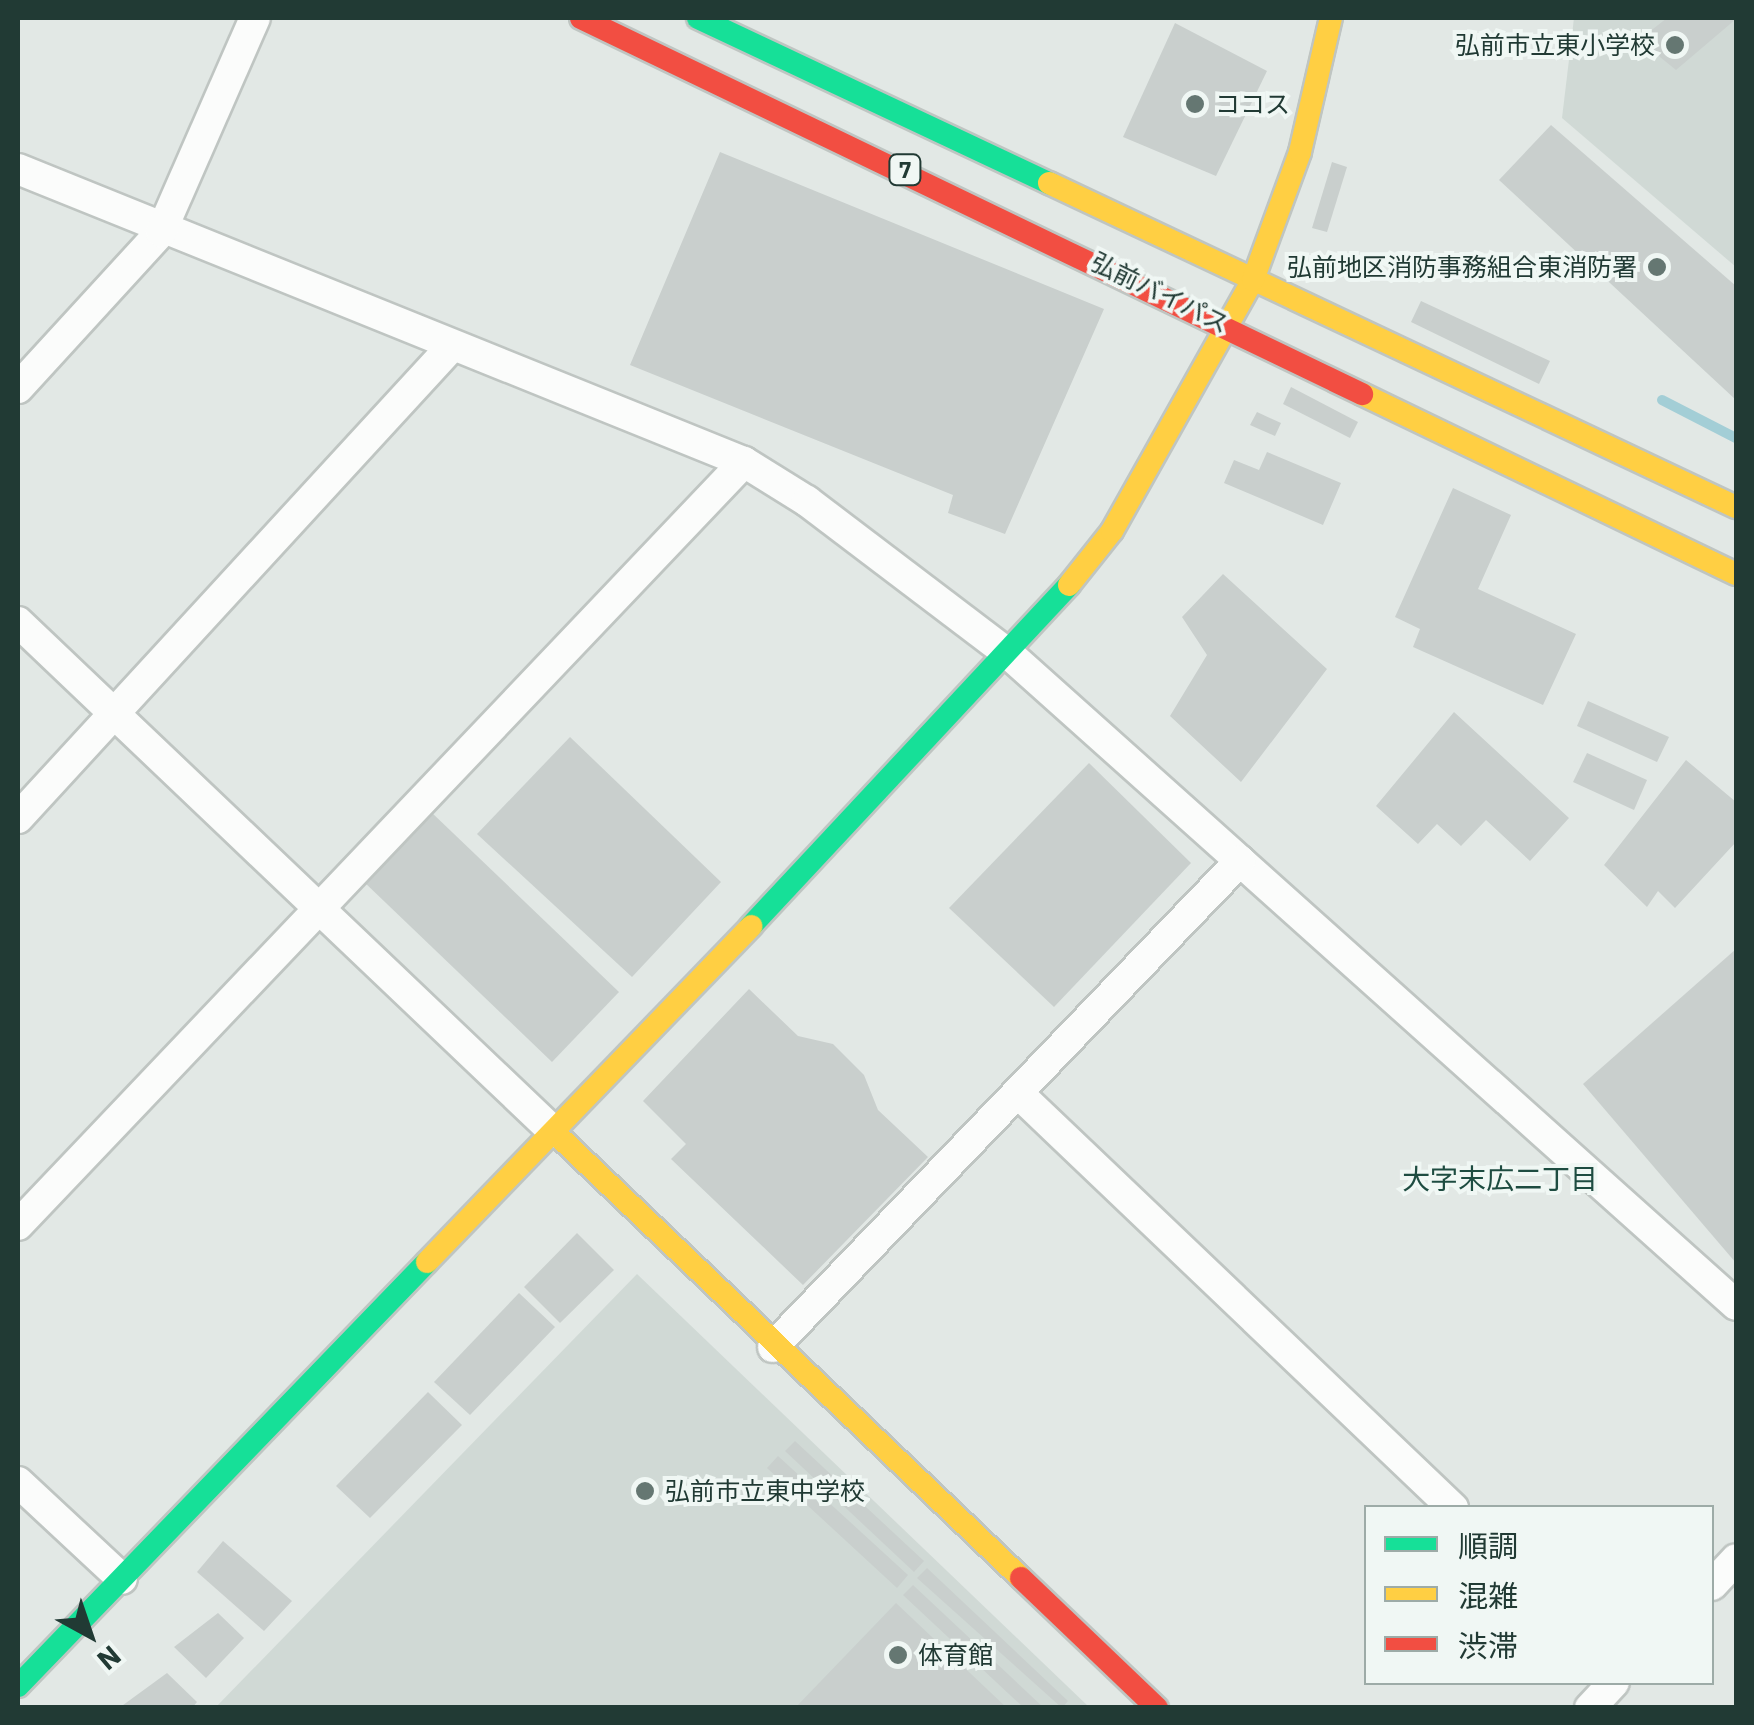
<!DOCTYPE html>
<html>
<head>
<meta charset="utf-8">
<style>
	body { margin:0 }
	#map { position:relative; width:1754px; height:1725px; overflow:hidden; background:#e2e8e5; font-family:"IBM Plex Sans","Noto Sans JP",sans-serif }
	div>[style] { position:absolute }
	.built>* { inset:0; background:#d0d9d5 }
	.stream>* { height:10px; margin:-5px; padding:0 5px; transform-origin:5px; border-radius:5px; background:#a3ced6 }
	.building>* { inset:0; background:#c9cfcd }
	.roads { filter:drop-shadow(2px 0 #bfc5c2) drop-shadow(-2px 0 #bfc5c2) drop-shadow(0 2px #bfc5c2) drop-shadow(0 -2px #bfc5c2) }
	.street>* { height:30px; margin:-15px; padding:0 15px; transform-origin:15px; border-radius:15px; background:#fbfcfb }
	.fast>* { height:22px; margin:-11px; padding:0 11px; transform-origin:11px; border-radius:11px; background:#16e098 }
	.slow>* { height:22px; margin:-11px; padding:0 11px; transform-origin:11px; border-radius:11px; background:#ffcf43 }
	.jam>* { height:22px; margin:-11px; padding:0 11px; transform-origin:11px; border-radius:11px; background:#f24e42 }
	.dots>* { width:28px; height:28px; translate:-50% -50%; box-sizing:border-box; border:5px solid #f0f7f4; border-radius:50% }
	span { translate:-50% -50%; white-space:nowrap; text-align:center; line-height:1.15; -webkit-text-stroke:8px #f0f7f4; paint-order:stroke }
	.shield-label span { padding:2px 8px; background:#f0f7f4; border:2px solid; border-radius:8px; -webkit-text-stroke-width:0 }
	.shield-label { font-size:22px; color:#213a34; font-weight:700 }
	.poi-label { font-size:25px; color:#213a34 }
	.right { translate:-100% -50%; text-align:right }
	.left { translate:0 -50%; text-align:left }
	.street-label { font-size:25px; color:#213a34 }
	.neighbourhood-label { font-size:28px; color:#1e4c41 }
	.frame { position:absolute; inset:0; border:20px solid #213a34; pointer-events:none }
	.legend { position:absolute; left:1364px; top:1505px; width:350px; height:180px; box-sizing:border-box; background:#f0f7f4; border:2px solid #9daba7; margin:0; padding:12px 18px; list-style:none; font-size:30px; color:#213a34 }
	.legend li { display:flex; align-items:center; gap:20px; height:50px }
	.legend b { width:50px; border:2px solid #9daba7 }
	.north { position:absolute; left:40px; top:1585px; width:100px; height:100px; -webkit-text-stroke:8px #f0f7f4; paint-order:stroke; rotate:140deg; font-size:28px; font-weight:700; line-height:40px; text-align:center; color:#213a34 }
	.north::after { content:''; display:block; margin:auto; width:35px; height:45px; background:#213a34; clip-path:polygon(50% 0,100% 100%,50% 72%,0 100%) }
</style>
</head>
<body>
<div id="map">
	<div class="built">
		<i style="clip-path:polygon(1574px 18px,1736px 18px,1736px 267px,1562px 118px)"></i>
		<i style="clip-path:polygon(637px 1274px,1089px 1707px,215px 1708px)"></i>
	</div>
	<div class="stream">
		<i style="left:1662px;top:400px;width:83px;rotate:27.2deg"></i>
	</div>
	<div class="building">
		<i style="clip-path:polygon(1667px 18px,1736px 18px,1736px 19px,1676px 70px,1639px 40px)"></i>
		<i style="clip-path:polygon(1175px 23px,1267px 71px,1216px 176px,1123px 137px)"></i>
		<i style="clip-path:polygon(1551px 125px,1736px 286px,1736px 400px,1499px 180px)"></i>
		<i style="clip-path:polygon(720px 152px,1104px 309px,1005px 534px,948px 513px,953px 495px,630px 365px)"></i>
		<i style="clip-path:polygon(1332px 162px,1347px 167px,1327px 232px,1312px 228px)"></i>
		<i style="clip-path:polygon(1421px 301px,1550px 361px,1539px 384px,1411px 322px)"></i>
		<i style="clip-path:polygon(1291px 387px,1358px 422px,1350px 438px,1283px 404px)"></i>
		<i style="clip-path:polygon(1257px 412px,1281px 423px,1275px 436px,1250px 425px)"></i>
		<i style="clip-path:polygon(1267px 452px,1341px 483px,1323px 525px,1224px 483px,1234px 460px,1259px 470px)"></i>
		<i style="clip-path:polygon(1453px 488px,1511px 515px,1478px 589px,1576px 634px,1543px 705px,1413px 647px,1420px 629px,1395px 617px)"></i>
		<i style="clip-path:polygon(1223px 574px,1327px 669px,1241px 782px,1170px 716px,1207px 655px,1182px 617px)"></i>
		<i style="clip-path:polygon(1588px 701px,1669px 737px,1657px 762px,1577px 726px)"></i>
		<i style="clip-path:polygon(1454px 712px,1569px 818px,1530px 861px,1486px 820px,1461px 846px,1437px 824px,1418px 844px,1376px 806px)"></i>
		<i style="clip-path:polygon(570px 737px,721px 882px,632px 977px,477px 834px)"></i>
		<i style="clip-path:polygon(1587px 753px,1647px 780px,1634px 810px,1573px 782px)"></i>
		<i style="clip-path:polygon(1686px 760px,1736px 802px,1736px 842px,1675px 908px,1658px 891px,1647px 907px,1604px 865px)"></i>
		<i style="clip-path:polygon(1089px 763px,1191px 863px,1054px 1007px,949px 908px)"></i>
		<i style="clip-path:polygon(430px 811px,619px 992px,552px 1062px,363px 881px)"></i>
		<i style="clip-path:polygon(1736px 949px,1736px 1263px,1583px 1084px)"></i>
		<i style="clip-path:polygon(749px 989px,798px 1036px,833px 1044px,864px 1075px,878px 1110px,928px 1157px,803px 1285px,671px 1159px,686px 1144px,643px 1101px)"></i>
		<i style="clip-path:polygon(577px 1233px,614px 1270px,560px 1323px,524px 1287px)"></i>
		<i style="clip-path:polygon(519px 1293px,555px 1327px,470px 1415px,434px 1382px)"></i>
		<i style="clip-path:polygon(428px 1392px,462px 1425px,370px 1518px,336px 1486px)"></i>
		<i style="clip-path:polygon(795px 1441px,924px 1561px,914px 1572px,785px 1451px)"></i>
		<i style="clip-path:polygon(778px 1456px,908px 1575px,897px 1588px,767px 1468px)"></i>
		<i style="clip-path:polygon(223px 1541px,292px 1601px,264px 1631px,197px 1572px)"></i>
		<i style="clip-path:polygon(927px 1568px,1068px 1701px,1062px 1708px,917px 1578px)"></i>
		<i style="clip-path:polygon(913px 1585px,1044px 1708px,1024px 1708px,903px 1595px)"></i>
		<i style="clip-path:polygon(896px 1603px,1007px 1708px,795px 1708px)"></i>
		<i style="clip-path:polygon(218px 1613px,244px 1638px,206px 1678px,174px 1647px)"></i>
		<i style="clip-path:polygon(167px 1673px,197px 1702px,192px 1708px,119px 1708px)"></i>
	</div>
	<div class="roads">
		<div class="street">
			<i style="left:18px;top:169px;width:783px;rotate:21.98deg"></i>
			<i style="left:744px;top:462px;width:74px;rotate:31.8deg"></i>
			<i style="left:807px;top:501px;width:256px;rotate:37.2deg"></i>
			<i style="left:1011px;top:656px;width:973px;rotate:41.83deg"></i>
			<i style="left:18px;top:388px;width:212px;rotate:-47.5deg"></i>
			<i style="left:161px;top:232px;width:234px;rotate:-66.3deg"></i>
			<i style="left:18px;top:622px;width:740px;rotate:43.58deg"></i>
			<i style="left:18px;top:818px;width:638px;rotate:-47.41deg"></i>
			<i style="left:1019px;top:1094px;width:600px;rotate:43.65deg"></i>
			<i style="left:18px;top:1225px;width:1053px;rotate:-46.42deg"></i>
			<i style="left:773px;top:1347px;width:674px;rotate:-46.14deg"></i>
			<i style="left:18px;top:1482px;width:142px;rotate:43deg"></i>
			<i style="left:1712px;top:1585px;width:35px;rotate:-47deg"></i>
			<i style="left:1590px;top:1708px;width:35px;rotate:-47deg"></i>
		</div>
		<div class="fast">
			<i style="left:698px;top:18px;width:388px;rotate:25.2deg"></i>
			<i style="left:751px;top:926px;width:466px;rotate:-47deg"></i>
			<i style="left:18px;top:1686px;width:589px;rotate:-46.03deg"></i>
		</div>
		<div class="slow">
			<i style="left:1049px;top:183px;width:760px;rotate:25.25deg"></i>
			<i style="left:1362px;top:394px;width:415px;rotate:25.7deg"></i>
			<i style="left:1069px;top:585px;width:69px;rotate:-51.5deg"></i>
			<i style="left:1112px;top:531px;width:288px;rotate:-60.7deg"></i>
			<i style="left:1253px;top:280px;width:136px;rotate:-69.8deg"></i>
			<i style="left:1300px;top:152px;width:138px;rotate:-77deg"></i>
			<i style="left:554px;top:1132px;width:646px;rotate:43.68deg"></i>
			<i style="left:427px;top:1262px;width:467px;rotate:-46deg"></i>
		</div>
		<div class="jam">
			<i style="left:581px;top:18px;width:867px;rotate:25.71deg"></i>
			<i style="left:1021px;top:1578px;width:188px;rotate:43.7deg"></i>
		</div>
	</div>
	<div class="dots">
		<i style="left:1675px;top:45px;background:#657772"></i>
		<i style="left:1195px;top:104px;background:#657772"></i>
		<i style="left:1657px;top:267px;background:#657772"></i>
		<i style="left:645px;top:1491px;background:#657772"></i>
		<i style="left:898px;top:1655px;background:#657772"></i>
	</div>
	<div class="shield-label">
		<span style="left:905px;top:170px">7</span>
	</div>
	<div class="poi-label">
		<span class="right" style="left:1655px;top:45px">弘前市立東小学校</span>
		<span class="left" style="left:1215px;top:104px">ココス</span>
		<span class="right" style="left:1637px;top:267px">弘前地区消防事務組合東消防署</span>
		<span class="left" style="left:665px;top:1491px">弘前市立東中学校</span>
		<span class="left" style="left:918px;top:1655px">体育館</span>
	</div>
	<div class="street-label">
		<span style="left:1160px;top:293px;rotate:26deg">弘前バイパス</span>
	</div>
	<div class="neighbourhood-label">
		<span style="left:1500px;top:1179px">大字末広二丁目</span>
	</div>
	<div class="frame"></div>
	<ul class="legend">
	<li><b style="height:12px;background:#16e098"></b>順調</li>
	<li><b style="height:12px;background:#ffcf43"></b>混雑</li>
	<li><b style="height:12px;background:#f24e42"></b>渋滞</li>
	</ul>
	<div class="north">N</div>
</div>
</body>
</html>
